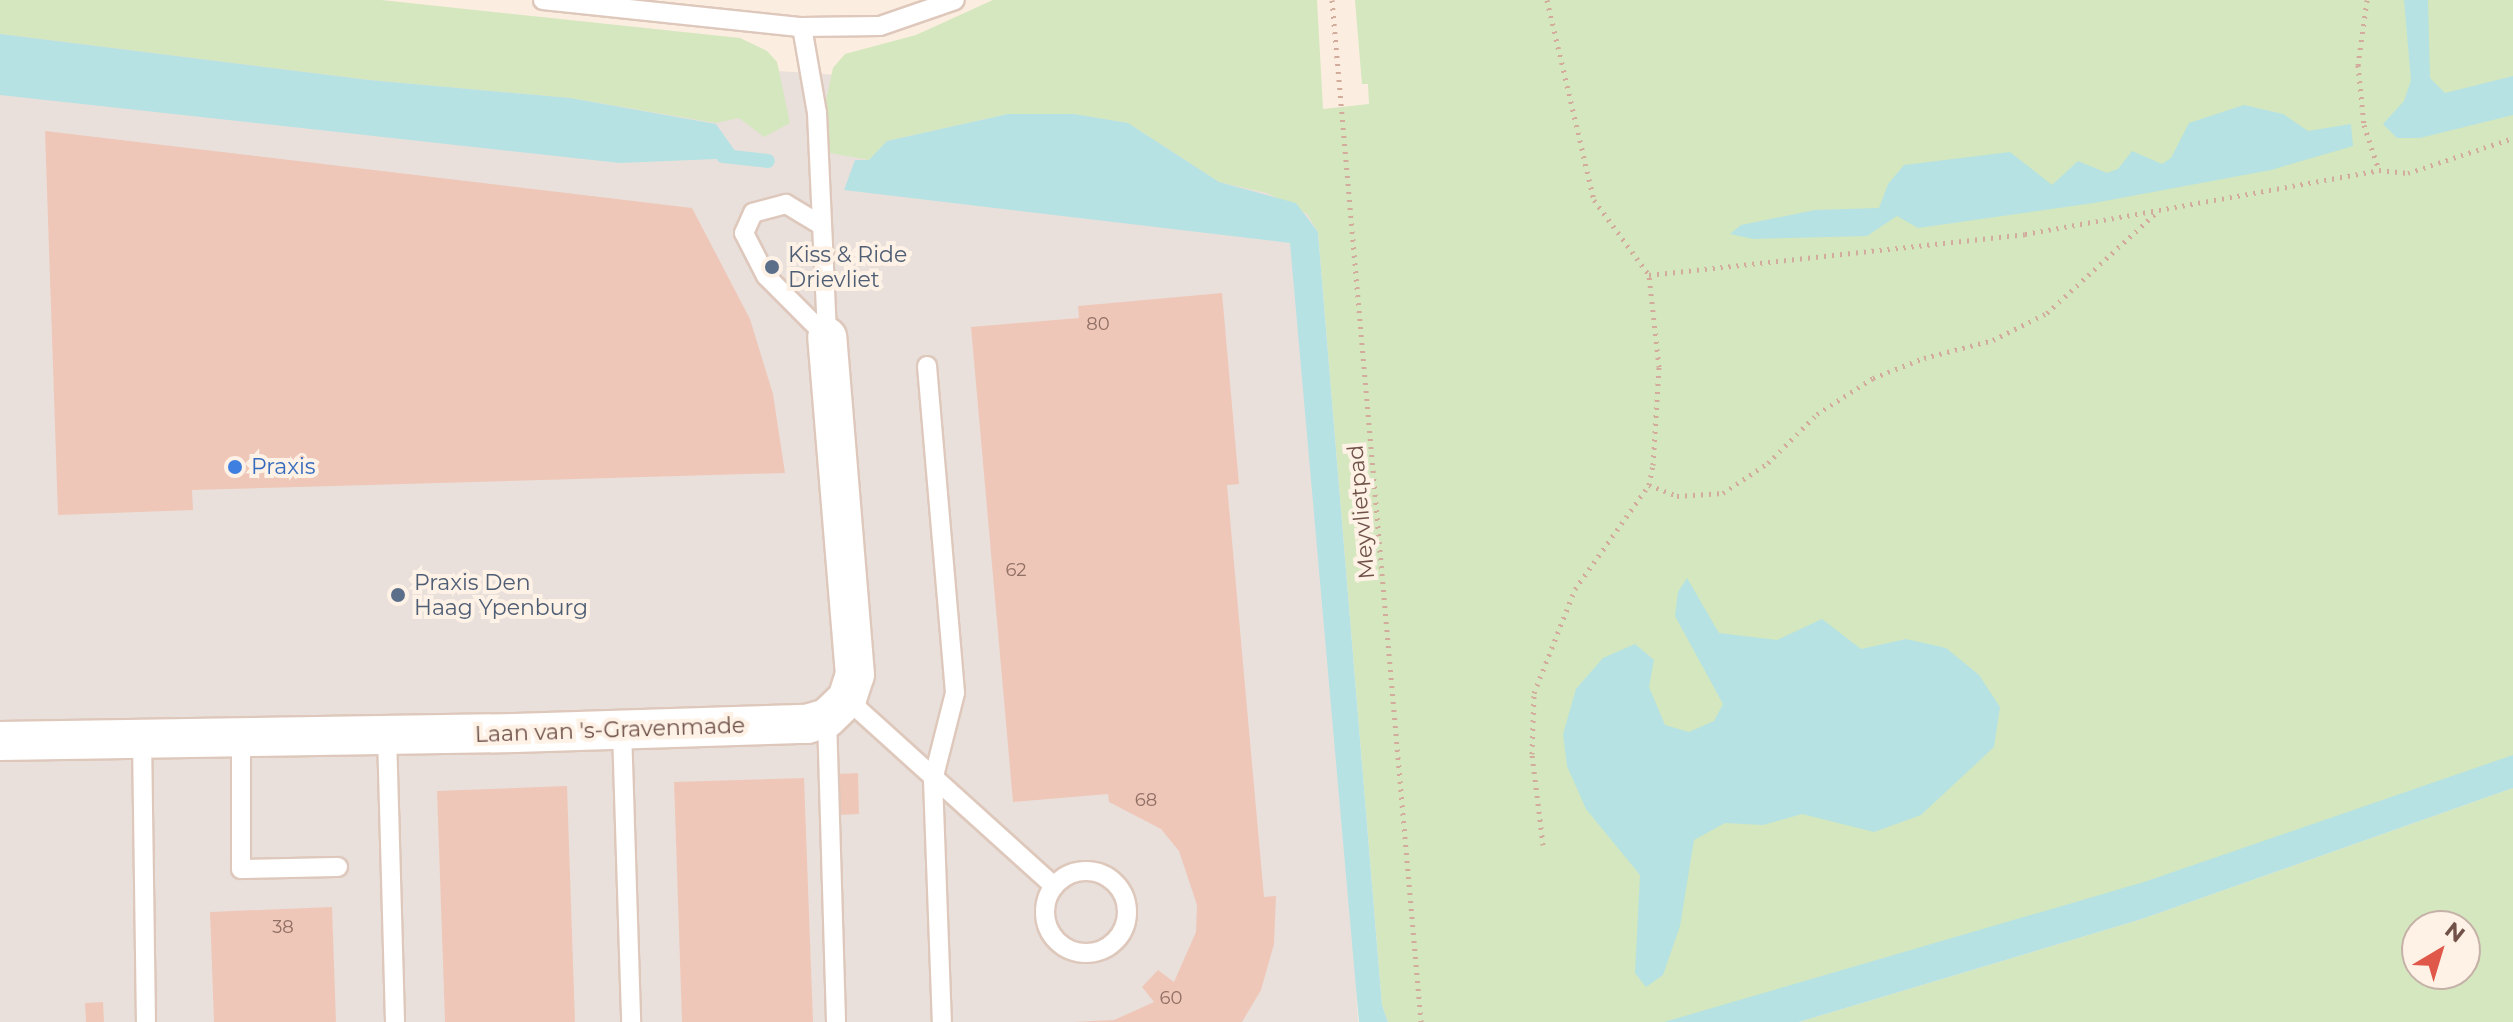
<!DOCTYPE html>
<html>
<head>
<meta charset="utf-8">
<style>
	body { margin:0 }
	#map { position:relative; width:2513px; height:1022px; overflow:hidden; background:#fbeddf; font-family:Montserrat,sans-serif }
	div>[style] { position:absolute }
	.industrial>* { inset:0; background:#e9e0db }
	.green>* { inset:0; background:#d4e7bf }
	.water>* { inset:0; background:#b6e2e3 }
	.stream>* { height:14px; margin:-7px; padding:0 7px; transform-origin:7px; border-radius:7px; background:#b6e2e3 }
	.building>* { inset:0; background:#efc7b8 }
	.path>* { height:5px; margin-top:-2.5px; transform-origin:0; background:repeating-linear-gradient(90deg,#d3ab9c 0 2px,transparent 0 8px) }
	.roads { filter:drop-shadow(2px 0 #dec8bc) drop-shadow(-2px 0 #dec8bc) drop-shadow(0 2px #dec8bc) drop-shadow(0 -2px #dec8bc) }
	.lane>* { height:18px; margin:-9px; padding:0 9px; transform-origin:9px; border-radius:9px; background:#fff }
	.lane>.ring { margin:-9px; padding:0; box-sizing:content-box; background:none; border:18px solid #fff; border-radius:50% }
	.street>* { height:38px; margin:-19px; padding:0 19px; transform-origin:19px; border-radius:19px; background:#fff }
	.dots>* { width:22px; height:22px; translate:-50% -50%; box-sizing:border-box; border:4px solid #fef1e5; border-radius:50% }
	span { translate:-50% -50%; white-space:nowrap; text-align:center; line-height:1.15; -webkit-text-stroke:8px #fef1e5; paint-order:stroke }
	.number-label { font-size:18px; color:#906f65 }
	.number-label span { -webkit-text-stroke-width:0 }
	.service-label { font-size:22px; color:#4e5e75 }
	.left { translate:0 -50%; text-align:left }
	.shop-label { font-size:22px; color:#366cbe }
	.street-label { font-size:22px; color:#705249 }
	.north { position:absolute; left:2401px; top:910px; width:80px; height:80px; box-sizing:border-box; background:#fef1e5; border:2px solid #c5b1a7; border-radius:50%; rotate:38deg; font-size:22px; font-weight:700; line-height:32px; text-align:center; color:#705249 }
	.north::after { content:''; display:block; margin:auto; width:28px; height:36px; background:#e05849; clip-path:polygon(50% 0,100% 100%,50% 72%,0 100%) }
</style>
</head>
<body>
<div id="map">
	<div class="industrial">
		<i style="clip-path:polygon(0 20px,1310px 106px,1358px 1022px,0 1022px)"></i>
	</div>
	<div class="green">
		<i style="clip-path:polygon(0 0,381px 0,740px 38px,767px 51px,777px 62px,790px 123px,764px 137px,739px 118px,716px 123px,570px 98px,369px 80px,0 34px)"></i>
		<i style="clip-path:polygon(993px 0,1317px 0,1323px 109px,1369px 104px,1368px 84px,1362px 84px,1355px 0,2513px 0,2513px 769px,1725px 1022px,1388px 1022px,1382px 1005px,1318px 232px,1307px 214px,1267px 193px,1219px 182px,1128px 123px,1074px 114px,1008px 114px,887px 141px,869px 160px,830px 153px,825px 105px,833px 68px,845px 54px,916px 35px)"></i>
		<i style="clip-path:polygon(evenodd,2513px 788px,2513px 1022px,1799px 1022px,2142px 919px,2513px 788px,2417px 926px,2465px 926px,2465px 974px,2417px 974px,2417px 926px)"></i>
	</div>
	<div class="water">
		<i style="clip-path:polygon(2404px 0,2428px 0,2430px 78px,2445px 93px,2513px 76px,2513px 115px,2420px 138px,2397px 138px,2383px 124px,2404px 101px,2411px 80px)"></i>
		<i style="clip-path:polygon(0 34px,369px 80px,570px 98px,716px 124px,740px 158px,620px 163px,0 95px)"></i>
		<i style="clip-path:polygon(2244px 105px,2283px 114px,2308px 131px,2351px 124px,2353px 146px,2271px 170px,2094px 203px,1918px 228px,1897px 216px,1867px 236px,1753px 239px,1730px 234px,1741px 225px,1815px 210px,1879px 208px,1888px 184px,1904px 165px,2010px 152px,2052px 185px,2078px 161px,2107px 173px,2118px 169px,2132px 151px,2162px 164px,2171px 158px,2189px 123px)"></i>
		<i style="clip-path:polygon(1008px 114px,1074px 114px,1128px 123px,1219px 182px,1296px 203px,1318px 232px,1382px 1005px,1388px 1022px,1359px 1022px,1290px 243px,844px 190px,855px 160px,869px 160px,887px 141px)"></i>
		<i style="clip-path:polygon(1687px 578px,1719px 633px,1777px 640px,1822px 619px,1861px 649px,1906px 639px,1946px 648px,1979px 675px,2000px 707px,1994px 747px,1921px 815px,1874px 832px,1802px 814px,1763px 825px,1725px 823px,1694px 840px,1680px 926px,1663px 975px,1646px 987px,1635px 973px,1640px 875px,1586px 809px,1567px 766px,1563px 734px,1576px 689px,1603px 658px,1635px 644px,1654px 660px,1649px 687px,1665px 725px,1689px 732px,1714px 721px,1723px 704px,1675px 616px,1678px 592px)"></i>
		<i style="clip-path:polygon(2513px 755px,2513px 788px,2142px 919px,1799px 1022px,1664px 1022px,2144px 882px)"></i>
	</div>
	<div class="stream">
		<i style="left:723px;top:156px;width:45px;rotate:6.3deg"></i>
	</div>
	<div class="building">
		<i style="clip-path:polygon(45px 131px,692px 208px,750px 319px,773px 394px,785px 473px,192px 490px,193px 510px,58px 515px)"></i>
		<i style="clip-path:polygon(1222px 293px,1239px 484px,1227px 485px,1264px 897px,1276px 896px,1274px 944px,1261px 990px,1242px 1022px,1073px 1022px,1114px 1020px,1154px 1002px,1142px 987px,1158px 970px,1174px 982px,1196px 932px,1197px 905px,1179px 851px,1161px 829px,1109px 802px,1108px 794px,1013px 802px,971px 327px,1079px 318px,1078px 306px)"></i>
		<i style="clip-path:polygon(858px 773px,859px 814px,839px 815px,837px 774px)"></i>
		<i style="clip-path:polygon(804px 778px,813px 1022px,682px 1022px,674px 782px)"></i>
		<i style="clip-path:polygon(567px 786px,575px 1022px,445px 1022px,437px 791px)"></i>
		<i style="clip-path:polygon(332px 907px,336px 1022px,214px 1022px,210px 912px)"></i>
		<i style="clip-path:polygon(103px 1002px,104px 1022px,86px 1022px,85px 1003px)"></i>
	</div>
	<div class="path">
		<i style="left:1332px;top:0;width:1026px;rotate:85.02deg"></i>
		<i style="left:1547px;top:0;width:205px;rotate:76.8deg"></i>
		<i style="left:1594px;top:200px;width:93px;rotate:53.7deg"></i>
		<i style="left:1649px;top:275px;width:378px;rotate:-6.2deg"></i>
		<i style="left:2025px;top:234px;width:360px;rotate:-10.2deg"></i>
		<i style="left:2379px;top:170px;width:29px;rotate:6deg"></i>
		<i style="left:2408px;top:173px;width:111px;rotate:-18.4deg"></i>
		<i style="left:2367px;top:0;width:66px;rotate:97.9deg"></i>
		<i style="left:2358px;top:65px;width:60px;rotate:84.3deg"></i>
		<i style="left:2364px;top:125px;width:47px;rotate:71.6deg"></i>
		<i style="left:1649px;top:485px;width:30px;rotate:21deg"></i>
		<i style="left:1677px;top:496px;width:46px;rotate:-3.7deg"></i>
		<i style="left:1723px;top:493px;width:54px;rotate:-33.7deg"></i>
		<i style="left:1768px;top:463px;width:69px;rotate:-45deg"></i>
		<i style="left:1817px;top:414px;width:67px;rotate:-32.7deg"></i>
		<i style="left:1873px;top:378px;width:55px;rotate:-21.4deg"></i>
		<i style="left:1924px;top:358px;width:71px;rotate:-14.6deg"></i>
		<i style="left:1993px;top:340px;width:60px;rotate:-26.6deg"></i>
		<i style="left:2047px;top:313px;width:152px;rotate:-42.6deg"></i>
		<i style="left:1543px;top:845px;width:92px;rotate:-96.9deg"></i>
		<i style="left:1532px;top:754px;width:61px;rotate:-88.1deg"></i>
		<i style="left:1534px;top:693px;width:112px;rotate:-68.5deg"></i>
		<i style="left:1575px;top:589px;width:128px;rotate:-54.6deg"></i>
		<i style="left:1649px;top:485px;width:20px;rotate:-79deg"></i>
		<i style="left:1653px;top:465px;width:98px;rotate:-86.5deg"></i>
		<i style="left:1659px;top:367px;width:93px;rotate:-96.2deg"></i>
	</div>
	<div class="roads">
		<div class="lane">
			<i style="left:543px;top:0;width:260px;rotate:6deg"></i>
			<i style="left:802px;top:27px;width:78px;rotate:-0.7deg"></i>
			<i style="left:880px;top:26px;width:79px;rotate:-19.1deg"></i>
			<i style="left:802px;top:27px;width:87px;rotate:80.1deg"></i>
			<i style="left:817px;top:113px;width:224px;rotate:87.4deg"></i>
			<i style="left:821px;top:225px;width:41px;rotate:-149deg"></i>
			<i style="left:786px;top:204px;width:34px;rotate:165deg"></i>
			<i style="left:753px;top:213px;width:22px;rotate:114deg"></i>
			<i style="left:744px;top:233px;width:48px;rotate:62.9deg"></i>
			<i style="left:766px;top:276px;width:86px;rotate:45deg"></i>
			<i style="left:927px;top:366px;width:328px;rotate:85.1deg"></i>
			<i style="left:955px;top:693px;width:90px;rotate:104.2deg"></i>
			<i style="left:933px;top:780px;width:242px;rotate:87.9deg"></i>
			<i style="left:847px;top:699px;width:279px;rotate:42.1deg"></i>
			<i style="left:827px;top:718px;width:304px;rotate:88.3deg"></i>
			<i style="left:622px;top:730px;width:292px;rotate:88.2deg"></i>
			<i style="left:387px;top:735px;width:287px;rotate:88.4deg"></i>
			<i style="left:241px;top:736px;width:133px;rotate:90deg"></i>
			<i style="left:241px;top:869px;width:97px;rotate:-1.2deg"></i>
			<i style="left:142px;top:738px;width:284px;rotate:89.2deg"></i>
			<i class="ring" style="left:1045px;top:871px;width:64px;height:64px"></i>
		</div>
		<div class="street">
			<i style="left:0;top:741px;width:515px;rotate:-0.89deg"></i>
			<i style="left:515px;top:733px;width:292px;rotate:-1.8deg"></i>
			<i style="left:807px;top:724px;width:21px;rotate:-17deg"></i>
			<i style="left:827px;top:718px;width:28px;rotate:-44deg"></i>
			<i style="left:847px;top:699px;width:25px;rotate:-72deg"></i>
			<i style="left:855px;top:675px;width:339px;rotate:-94.7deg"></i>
		</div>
	</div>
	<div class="dots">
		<i style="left:772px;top:267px;background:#5c6f8a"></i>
		<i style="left:235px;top:467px;background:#3f7fe0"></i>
		<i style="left:398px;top:595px;background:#5c6f8a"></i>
	</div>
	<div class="number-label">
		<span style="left:1098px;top:324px">80</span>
		<span style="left:1016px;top:570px">62</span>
		<span style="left:1146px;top:800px">68</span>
		<span style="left:283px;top:927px">38</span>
		<span style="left:1171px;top:998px">60</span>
	</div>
	<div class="service-label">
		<span class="left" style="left:788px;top:267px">Kiss &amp; Ride<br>Drievliet</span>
		<span class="left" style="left:414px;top:595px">Praxis Den<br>Haag Ypenburg</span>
	</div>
	<div class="shop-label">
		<span class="left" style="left:251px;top:467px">Praxis</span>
	</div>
	<div class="street-label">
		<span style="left:1361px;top:512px;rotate:-95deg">Meyvlietpad</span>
		<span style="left:610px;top:730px;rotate:-2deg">Laan van 's-Gravenmade</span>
	</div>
	<div class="north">N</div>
</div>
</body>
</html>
